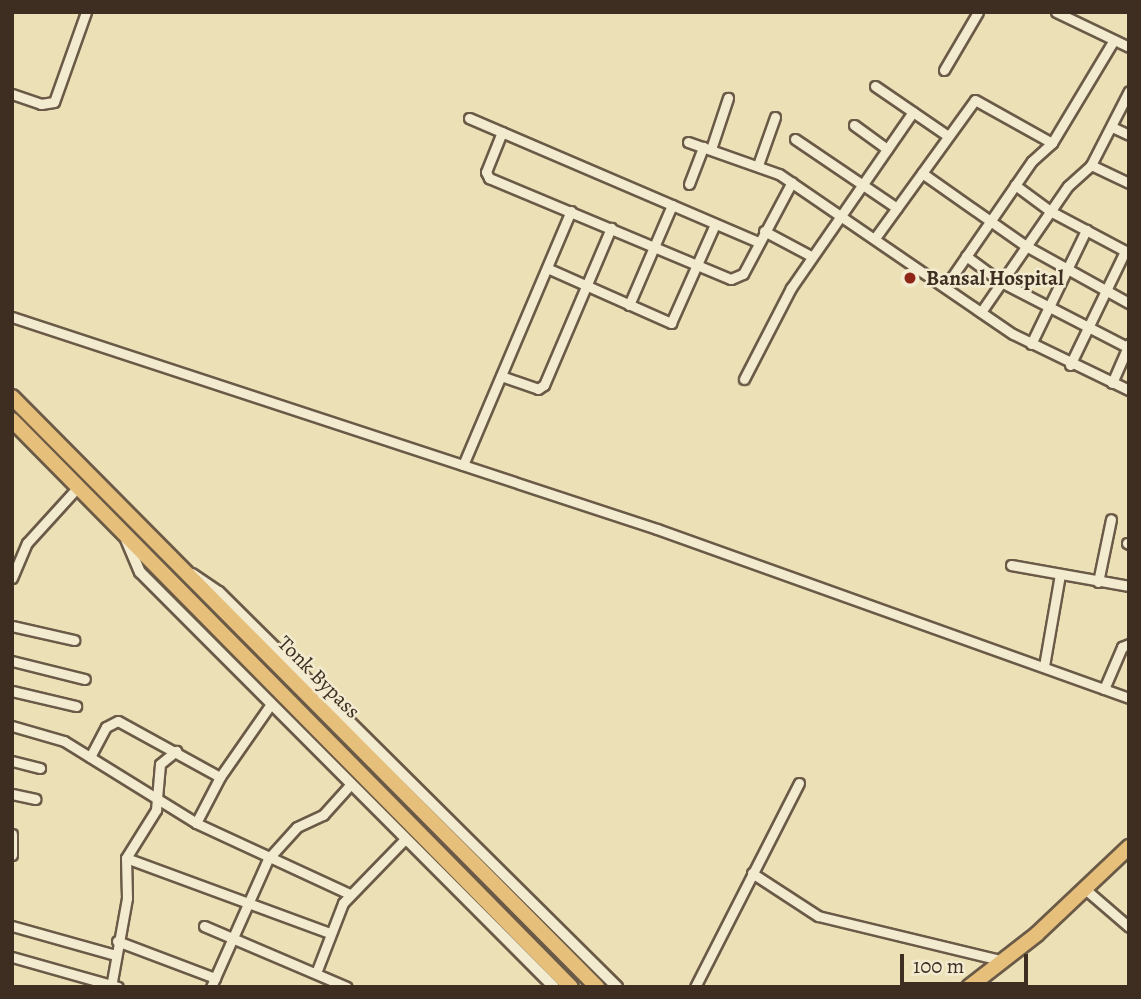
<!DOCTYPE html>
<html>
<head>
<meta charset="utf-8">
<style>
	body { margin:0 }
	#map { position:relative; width:1141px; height:999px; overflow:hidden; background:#ece0b6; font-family:Alegreya,serif }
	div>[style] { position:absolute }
	.roads { filter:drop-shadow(2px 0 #6a5a47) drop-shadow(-2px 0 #6a5a47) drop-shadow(0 2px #6a5a47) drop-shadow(0 -2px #6a5a47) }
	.minor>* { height:9px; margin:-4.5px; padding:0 4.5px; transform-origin:4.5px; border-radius:4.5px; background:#f3ebd0 }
	.tertiary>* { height:10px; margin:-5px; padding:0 5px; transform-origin:5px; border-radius:5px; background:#f3ebd0 }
	.primary>* { height:14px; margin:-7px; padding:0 7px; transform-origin:7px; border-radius:7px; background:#e6c07b }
	.trunk>* { height:14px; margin:-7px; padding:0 7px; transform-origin:7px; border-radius:7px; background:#e6c07b }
	.dots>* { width:19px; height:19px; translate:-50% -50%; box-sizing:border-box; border:4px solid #f3ebd0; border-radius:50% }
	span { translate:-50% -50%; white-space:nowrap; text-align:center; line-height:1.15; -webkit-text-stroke:5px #f3ebd0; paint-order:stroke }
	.poi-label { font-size:21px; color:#3e2e22; font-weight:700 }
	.left { translate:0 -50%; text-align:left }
	.street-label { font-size:21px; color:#3e2e22 }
	.frame { position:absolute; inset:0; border:14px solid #3e2e22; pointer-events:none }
	.scale { position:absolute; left:900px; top:954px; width:128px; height:32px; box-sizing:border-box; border:4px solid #3e2e22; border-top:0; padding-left:9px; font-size:21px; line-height:24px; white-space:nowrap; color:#3e2e22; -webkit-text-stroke:5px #f3ebd0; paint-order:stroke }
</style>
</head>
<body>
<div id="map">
	<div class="roads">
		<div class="minor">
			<i style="left:1056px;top:12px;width:81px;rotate:25.6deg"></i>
			<i style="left:944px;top:70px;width:67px;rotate:-59.6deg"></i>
			<i style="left:875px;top:86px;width:88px;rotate:34.4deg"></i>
			<i style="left:12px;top:94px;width:31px;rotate:19deg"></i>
			<i style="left:41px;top:104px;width:13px;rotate:-9deg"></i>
			<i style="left:54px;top:102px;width:96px;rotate:-70.4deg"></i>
			<i style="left:469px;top:118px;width:315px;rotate:23.2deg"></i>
			<i style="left:854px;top:125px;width:41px;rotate:36deg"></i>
			<i style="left:1112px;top:127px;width:19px;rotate:25deg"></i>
			<i style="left:502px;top:132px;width:43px;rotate:111.8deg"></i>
			<i style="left:486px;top:172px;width:7px;rotate:63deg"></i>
			<i style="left:489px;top:178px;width:262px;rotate:22.7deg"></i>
			<i style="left:731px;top:279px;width:13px;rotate:-23deg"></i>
			<i style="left:743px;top:274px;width:104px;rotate:-62deg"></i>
			<i style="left:795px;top:139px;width:123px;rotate:34.1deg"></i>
			<i style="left:688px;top:142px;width:96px;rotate:19.4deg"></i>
			<i style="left:779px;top:174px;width:283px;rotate:34.4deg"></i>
			<i style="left:1013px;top:334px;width:129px;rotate:25.8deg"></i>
			<i style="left:711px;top:149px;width:54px;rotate:-71.6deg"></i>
			<i style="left:758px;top:165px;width:51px;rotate:-70.5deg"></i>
			<i style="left:1091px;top:165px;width:42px;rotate:25.3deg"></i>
			<i style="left:922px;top:173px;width:127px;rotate:35.1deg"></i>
			<i style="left:1026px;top:246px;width:118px;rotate:29deg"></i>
			<i style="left:689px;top:184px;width:40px;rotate:-69deg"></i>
			<i style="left:1015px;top:185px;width:44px;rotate:36.6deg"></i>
			<i style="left:1050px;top:211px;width:89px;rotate:28deg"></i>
			<i style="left:764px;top:231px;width:53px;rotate:28deg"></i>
			<i style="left:875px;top:238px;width:170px;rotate:-54.1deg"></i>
			<i style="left:975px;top:100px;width:88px;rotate:29.2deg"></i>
			<i style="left:966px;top:256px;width:44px;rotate:36.6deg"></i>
			<i style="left:1001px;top:282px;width:144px;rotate:27.3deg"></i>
			<i style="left:547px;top:268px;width:136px;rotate:23.9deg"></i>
			<i style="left:671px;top:323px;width:108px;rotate:-66deg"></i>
			<i style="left:945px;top:287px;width:153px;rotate:-55.4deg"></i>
			<i style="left:1032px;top:161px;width:27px;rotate:-42deg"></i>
			<i style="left:1052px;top:143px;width:120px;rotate:-59deg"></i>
			<i style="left:629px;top:305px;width:109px;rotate:-66.7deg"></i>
			<i style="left:981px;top:312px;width:153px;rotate:-55.4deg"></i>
			<i style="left:1068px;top:186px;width:31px;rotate:-42deg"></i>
			<i style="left:1091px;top:165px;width:83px;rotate:-62.8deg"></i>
			<i style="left:12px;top:317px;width:679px;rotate:18.19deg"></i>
			<i style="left:657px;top:529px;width:501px;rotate:19.7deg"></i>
			<i style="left:1031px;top:344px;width:127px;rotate:-64.2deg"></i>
			<i style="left:1070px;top:365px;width:127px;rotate:-64.2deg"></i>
			<i style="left:501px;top:376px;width:39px;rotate:19deg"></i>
			<i style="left:538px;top:389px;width:7px;rotate:-34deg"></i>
			<i style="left:544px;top:385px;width:171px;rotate:-66.9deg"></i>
			<i style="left:744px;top:379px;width:102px;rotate:-62.7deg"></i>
			<i style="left:791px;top:288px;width:214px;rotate:-55.3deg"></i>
			<i style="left:1112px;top:383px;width:43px;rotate:-66.4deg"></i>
			<i style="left:463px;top:465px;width:276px;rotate:-67deg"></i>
			<i style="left:1127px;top:543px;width:2px;rotate:27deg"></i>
			<i style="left:1011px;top:565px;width:120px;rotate:10.1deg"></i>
			<i style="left:12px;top:578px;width:38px;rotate:-67deg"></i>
			<i style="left:27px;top:543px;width:76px;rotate:-47.7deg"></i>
			<i style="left:1098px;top:582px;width:64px;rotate:-78.3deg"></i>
			<i style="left:12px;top:626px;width:64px;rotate:12.7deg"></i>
			<i style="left:12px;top:661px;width:75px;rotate:13.9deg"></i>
			<i style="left:1044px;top:666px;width:93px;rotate:-80.1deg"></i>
			<i style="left:1104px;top:689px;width:46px;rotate:-66.8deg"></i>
			<i style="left:1122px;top:647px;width:8px;rotate:-23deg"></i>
			<i style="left:12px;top:691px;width:66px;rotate:13.2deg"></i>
			<i style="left:12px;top:726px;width:54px;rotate:16.1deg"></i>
			<i style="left:64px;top:741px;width:155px;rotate:31.8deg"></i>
			<i style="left:196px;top:823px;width:170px;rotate:24.8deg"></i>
			<i style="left:90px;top:757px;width:34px;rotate:-62deg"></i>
			<i style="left:106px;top:727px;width:13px;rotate:-27deg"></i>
			<i style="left:118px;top:721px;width:116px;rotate:28.8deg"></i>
			<i style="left:12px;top:761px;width:29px;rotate:14deg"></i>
			<i style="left:12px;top:794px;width:24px;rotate:12deg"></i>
			<i style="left:196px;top:823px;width:52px;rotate:-62.4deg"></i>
			<i style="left:220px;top:777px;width:89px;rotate:-55.1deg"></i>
			<i style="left:12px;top:834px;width:21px;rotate:90deg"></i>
			<i style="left:126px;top:858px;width:217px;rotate:20.2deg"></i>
			<i style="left:752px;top:873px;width:79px;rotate:33.1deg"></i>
			<i style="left:818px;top:916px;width:191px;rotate:13.6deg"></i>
			<i style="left:1085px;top:889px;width:58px;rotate:40.8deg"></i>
			<i style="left:12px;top:926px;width:107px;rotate:15.7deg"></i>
			<i style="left:204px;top:926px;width:155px;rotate:23.1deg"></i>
			<i style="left:117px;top:941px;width:105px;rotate:20.7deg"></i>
			<i style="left:12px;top:957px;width:110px;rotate:15.8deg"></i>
			<i style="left:316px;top:973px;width:75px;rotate:-68.9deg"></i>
			<i style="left:343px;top:903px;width:89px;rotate:-45.9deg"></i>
			<i style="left:111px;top:987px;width:90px;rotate:-79.8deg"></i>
			<i style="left:127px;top:898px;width:40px;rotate:-91.4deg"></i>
			<i style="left:126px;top:858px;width:57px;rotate:-58deg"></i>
			<i style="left:156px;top:810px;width:46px;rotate:-85deg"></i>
			<i style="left:160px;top:764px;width:21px;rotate:-39deg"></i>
			<i style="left:211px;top:987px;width:140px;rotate:-66deg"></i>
			<i style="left:268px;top:859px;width:43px;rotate:-47.8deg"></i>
			<i style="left:297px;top:827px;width:29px;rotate:-25deg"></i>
			<i style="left:323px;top:815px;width:42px;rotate:-47.9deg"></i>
			<i style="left:695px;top:987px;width:229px;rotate:-63deg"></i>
		</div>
		<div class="tertiary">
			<i style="left:125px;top:537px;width:38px;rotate:67deg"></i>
			<i style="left:140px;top:572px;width:586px;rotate:45.07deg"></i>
			<i style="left:192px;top:574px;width:32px;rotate:34deg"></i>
			<i style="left:219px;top:592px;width:561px;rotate:44.78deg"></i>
		</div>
		<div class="primary">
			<i style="left:969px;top:987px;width:86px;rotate:-37.9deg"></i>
			<i style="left:1037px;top:934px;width:127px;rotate:-43.4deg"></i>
		</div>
		<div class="trunk">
			<i style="left:12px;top:397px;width:831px;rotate:45.24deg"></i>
			<i style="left:12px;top:420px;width:796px;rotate:45.41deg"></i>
		</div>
	</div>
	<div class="dots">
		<i style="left:910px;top:278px;background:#8f2418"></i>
	</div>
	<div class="poi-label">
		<span class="left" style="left:926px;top:278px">Bansal Hospital</span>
	</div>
	<div class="street-label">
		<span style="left:319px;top:677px;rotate:45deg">Tonk Bypass</span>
	</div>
	<div class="frame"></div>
	<div class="scale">100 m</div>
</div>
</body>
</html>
